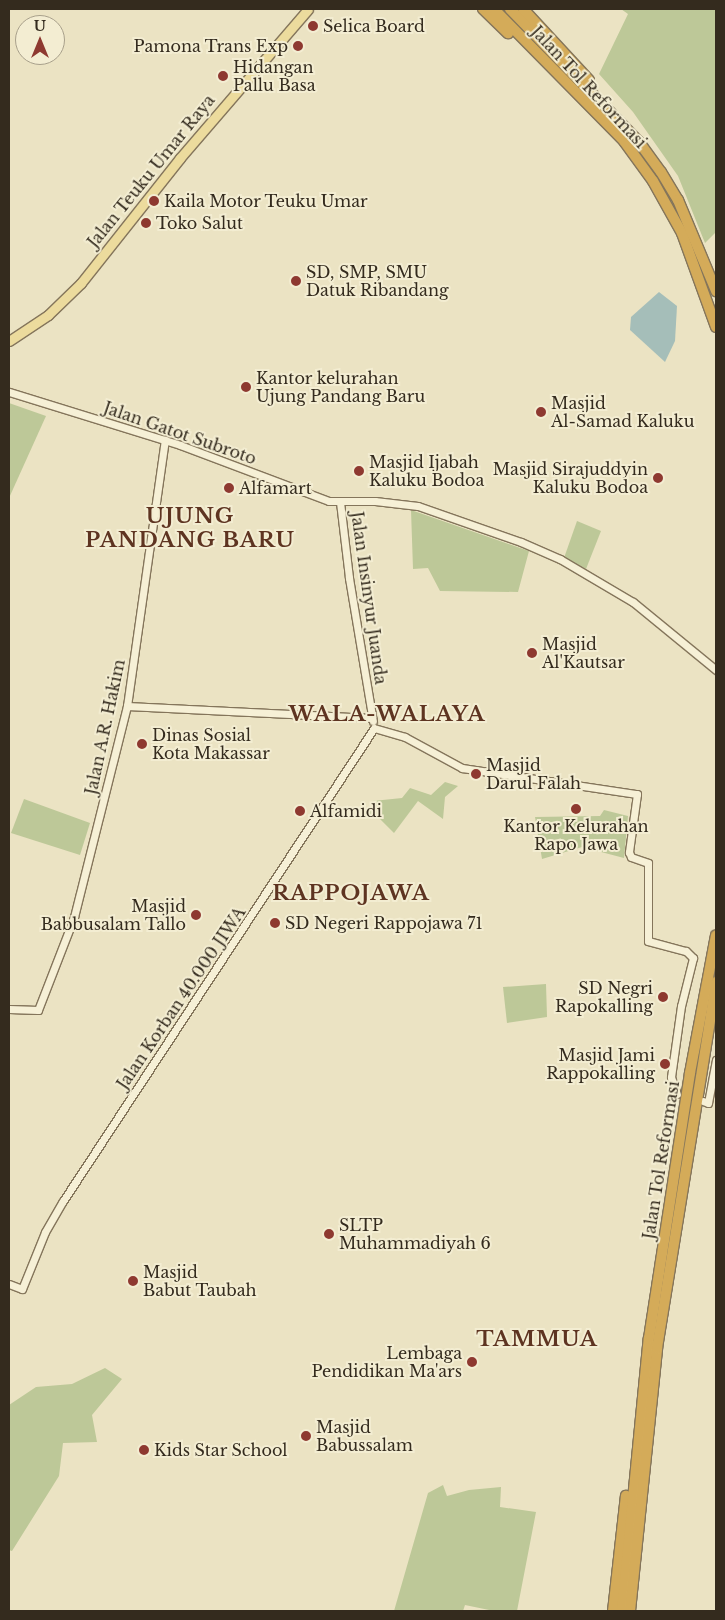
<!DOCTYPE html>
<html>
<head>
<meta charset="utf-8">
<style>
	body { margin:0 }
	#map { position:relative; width:725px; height:1620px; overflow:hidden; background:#ebe3c3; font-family:"Libre Baskerville",serif }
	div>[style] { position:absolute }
	.green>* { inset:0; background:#bdc898 }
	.water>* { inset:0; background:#a5beb9 }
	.roads { filter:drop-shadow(1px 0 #84755b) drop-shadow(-1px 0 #84755b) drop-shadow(0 1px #84755b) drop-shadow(0 -1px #84755b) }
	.minor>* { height:7px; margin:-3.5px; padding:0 3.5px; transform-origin:3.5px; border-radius:3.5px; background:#f6f0d6 }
	.major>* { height:9px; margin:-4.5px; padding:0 4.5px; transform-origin:4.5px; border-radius:4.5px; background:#ecdb9d }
	.highway>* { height:10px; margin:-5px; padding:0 5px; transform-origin:5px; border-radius:5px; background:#d4ab59 }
	.dots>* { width:14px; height:14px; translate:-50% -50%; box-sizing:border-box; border:2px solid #f3edd2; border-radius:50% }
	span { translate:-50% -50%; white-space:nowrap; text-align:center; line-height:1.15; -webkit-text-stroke:4px #f3edd2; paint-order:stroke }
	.poi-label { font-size:16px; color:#342b1e }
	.left { translate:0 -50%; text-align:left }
	.right { translate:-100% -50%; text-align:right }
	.street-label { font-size:16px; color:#342b1e }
	.district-label { font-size:21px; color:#5e3421; font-weight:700; letter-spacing:1px }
	.frame { position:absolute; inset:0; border:10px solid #342b1e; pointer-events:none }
	.north { position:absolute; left:15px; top:15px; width:50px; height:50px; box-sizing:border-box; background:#f3edd2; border:1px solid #a79f8a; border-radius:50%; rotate:0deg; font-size:14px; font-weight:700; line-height:20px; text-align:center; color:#342b1e }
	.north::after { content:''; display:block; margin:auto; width:18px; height:22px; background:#8e3930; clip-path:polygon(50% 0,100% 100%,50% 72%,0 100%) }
</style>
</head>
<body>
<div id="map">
	<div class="green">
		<i style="clip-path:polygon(621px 9px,716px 9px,716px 232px,705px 243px,678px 176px,633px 112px,599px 74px,628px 14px)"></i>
		<i style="clip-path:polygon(9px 403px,46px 416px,9px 498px)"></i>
		<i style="clip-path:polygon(411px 510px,529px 551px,518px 592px,440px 591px,428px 568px,413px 569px)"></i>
		<i style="clip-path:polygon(577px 521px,601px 531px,586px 569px,564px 558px)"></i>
		<i style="clip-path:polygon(445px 782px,458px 786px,445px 797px,443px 819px,418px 801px,394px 833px,379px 818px,366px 814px,373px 801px,402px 798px,410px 788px,431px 795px)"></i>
		<i style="clip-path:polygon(24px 799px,90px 823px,80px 855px,11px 833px)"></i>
		<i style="clip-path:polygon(604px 810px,628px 816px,624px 858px,582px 847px,542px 859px,535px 817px,600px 816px)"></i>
		<i style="clip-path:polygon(546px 984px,547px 1017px,507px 1023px,503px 987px)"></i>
		<i style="clip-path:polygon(105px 1368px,122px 1379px,92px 1415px,97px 1442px,63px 1443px,59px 1476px,12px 1551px,9px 1550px,9px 1405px,36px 1387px,72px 1384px)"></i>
		<i style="clip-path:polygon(443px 1485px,447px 1496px,469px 1490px,501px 1487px,500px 1507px,536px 1512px,517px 1611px,494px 1611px,465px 1605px,463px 1611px,394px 1611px,428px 1493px)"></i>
	</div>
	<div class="water">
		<i style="clip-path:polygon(659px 292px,677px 306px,675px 341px,665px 362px,630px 330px,631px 317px)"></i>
	</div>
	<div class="roads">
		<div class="minor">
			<i style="left:9px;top:392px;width:179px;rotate:17.2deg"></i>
			<i style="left:180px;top:445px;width:159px;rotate:20.6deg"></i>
			<i style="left:329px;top:501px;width:46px"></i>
			<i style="left:375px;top:501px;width:43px;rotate:6.6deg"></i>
			<i style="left:418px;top:506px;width:109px;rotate:19.3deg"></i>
			<i style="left:521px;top:542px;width:43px;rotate:23.6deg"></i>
			<i style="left:560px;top:559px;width:85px;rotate:30.5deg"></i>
			<i style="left:633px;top:602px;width:107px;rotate:39.3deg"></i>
			<i style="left:340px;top:502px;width:77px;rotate:83.2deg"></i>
			<i style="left:349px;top:578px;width:145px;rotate:80.5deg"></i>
			<i style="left:127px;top:706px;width:245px;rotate:2.8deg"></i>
			<i style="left:374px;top:728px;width:32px;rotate:16deg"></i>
			<i style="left:405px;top:737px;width:65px;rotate:28.5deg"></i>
			<i style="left:462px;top:768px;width:177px;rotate:8.5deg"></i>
			<i style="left:637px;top:794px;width:59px;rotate:97.9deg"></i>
			<i style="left:629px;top:852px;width:5px;rotate:68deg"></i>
			<i style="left:631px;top:857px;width:18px;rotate:19deg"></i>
			<i style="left:648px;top:863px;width:78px;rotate:90deg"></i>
			<i style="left:648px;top:941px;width:39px;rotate:15deg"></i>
			<i style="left:686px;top:951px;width:10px;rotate:45deg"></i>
			<i style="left:693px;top:958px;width:49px;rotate:104deg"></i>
			<i style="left:681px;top:1006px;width:72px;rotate:98deg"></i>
			<i style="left:671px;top:1077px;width:18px;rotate:71deg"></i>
			<i style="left:9px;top:1009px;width:29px;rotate:2deg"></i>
			<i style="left:38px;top:1010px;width:100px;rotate:-68.8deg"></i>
			<i style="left:74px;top:917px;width:218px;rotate:-75.9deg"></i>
			<i style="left:127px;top:706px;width:269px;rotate:-81.9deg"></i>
			<i style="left:703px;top:1101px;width:5px;rotate:22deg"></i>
			<i style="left:708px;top:1103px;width:44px;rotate:-79.5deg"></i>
			<i style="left:9px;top:1284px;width:14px;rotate:21deg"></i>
			<i style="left:22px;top:1289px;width:61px;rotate:-68deg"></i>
			<i style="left:45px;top:1232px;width:36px;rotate:-60deg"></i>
			<i style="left:63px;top:1201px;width:566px;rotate:-56.67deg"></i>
		</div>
		<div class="major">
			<i style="left:9px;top:341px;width:47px;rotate:-33.7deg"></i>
			<i style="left:48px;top:315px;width:46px;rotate:-44.1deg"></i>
			<i style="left:81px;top:283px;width:159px;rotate:-51.6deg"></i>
			<i style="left:180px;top:158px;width:196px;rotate:-49.3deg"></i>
		</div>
		<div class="highway">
			<i style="left:483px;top:9px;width:35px;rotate:44deg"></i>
			<i style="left:494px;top:9px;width:185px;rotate:45.4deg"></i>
			<i style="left:624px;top:141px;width:49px;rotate:54.1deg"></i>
			<i style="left:653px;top:181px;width:60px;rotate:60.9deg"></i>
			<i style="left:682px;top:233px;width:100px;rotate:70.1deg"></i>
			<i style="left:510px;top:9px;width:185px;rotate:45.9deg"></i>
			<i style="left:639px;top:142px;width:37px;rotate:54deg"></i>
			<i style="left:661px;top:172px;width:33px;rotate:59deg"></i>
			<i style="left:678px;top:200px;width:99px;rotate:67.3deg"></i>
			<i style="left:523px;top:9px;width:97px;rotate:47.1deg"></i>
			<i style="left:613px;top:1611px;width:116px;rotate:-83.6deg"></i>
			<i style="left:622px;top:1611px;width:274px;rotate:-84.4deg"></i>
			<i style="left:649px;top:1338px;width:268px;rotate:-81.2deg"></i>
			<i style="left:690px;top:1073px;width:140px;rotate:-79.3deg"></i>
			<i style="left:630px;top:1611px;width:264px;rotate:-84.1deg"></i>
			<i style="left:657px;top:1348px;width:371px;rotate:-80.8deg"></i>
		</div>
	</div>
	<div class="dots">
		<i style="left:313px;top:26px;background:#8e3930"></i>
		<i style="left:298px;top:46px;background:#8e3930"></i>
		<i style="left:223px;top:76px;background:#8e3930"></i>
		<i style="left:154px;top:201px;background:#8e3930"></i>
		<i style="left:146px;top:223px;background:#8e3930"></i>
		<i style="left:296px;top:281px;background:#8e3930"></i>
		<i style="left:246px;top:387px;background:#8e3930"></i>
		<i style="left:541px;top:412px;background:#8e3930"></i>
		<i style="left:359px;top:471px;background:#8e3930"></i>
		<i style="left:658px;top:478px;background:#8e3930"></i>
		<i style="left:229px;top:488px;background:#8e3930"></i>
		<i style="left:532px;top:653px;background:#8e3930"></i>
		<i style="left:142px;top:744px;background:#8e3930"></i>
		<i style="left:476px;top:774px;background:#8e3930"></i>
		<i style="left:576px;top:809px;background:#8e3930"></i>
		<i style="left:300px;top:811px;background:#8e3930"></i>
		<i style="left:196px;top:915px;background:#8e3930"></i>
		<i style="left:275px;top:923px;background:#8e3930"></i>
		<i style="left:663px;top:997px;background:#8e3930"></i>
		<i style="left:665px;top:1064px;background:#8e3930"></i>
		<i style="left:329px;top:1234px;background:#8e3930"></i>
		<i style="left:133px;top:1281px;background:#8e3930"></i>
		<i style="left:472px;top:1362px;background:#8e3930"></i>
		<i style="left:306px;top:1436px;background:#8e3930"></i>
		<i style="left:144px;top:1450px;background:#8e3930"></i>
	</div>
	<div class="poi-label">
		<span class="left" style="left:323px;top:26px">Selica Board</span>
		<span class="right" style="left:288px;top:46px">Pamona Trans Exp</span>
		<span class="left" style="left:233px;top:76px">Hidangan<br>Pallu Basa</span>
		<span class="left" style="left:164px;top:201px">Kaila Motor Teuku Umar</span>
		<span class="left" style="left:156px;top:223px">Toko Salut</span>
		<span class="left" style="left:306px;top:281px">SD, SMP, SMU<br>Datuk Ribandang</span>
		<span class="left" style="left:256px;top:387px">Kantor kelurahan<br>Ujung Pandang Baru</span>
		<span class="left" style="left:551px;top:412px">Masjid<br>Al-Samad Kaluku</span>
		<span class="left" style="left:369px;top:471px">Masjid Ijabah<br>Kaluku Bodoa</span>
		<span class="right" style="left:648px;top:478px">Masjid Sirajuddyin<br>Kaluku Bodoa</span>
		<span class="left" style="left:239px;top:488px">Alfamart</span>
		<span class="left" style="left:542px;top:653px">Masjid<br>Al'Kautsar</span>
		<span class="left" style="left:152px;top:744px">Dinas Sosial<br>Kota Makassar</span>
		<span class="left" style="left:486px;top:774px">Masjid<br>Darul Falah</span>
		<span class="left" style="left:310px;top:811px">Alfamidi</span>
		<span style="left:576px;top:835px">Kantor Kelurahan<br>Rapo Jawa</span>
		<span class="right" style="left:186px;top:915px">Masjid<br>Babbusalam Tallo</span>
		<span class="left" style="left:285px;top:923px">SD Negeri Rappojawa 71</span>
		<span class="right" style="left:653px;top:997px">SD Negri<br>Rapokalling</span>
		<span class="right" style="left:655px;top:1064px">Masjid Jami<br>Rappokalling</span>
		<span class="left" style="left:339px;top:1234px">SLTP<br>Muhammadiyah 6</span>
		<span class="left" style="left:143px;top:1281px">Masjid<br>Babut Taubah</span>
		<span class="right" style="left:462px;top:1362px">Lembaga<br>Pendidikan Ma'ars</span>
		<span class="left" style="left:316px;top:1436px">Masjid<br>Babussalam</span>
		<span class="left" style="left:154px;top:1450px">Kids Star School</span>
	</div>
	<div class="street-label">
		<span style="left:589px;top:87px;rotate:47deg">Jalan Tol Reformasi</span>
		<span style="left:151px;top:171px;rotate:-51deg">Jalan Teuku Umar Raya</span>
		<span style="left:180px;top:433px;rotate:19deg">Jalan Gatot Subroto</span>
		<span style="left:369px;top:598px;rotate:82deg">Jalan Insinyur Juanda</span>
		<span style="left:105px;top:727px;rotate:-78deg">Jalan A.R. Hakim</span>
		<span style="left:181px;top:998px;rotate:-56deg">Jalan Korban 40.000 JIWA</span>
		<span style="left:661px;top:1160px;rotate:-81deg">Jalan Tol Reformasi</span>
	</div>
	<div class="district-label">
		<span style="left:190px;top:528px">UJUNG<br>PANDANG BARU</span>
		<span style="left:387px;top:714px">WALA-WALAYA</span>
		<span style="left:351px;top:893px">RAPPOJAWA</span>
		<span style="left:537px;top:1339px">TAMMUA</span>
	</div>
	<div class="frame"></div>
	<div class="north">U</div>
</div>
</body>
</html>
